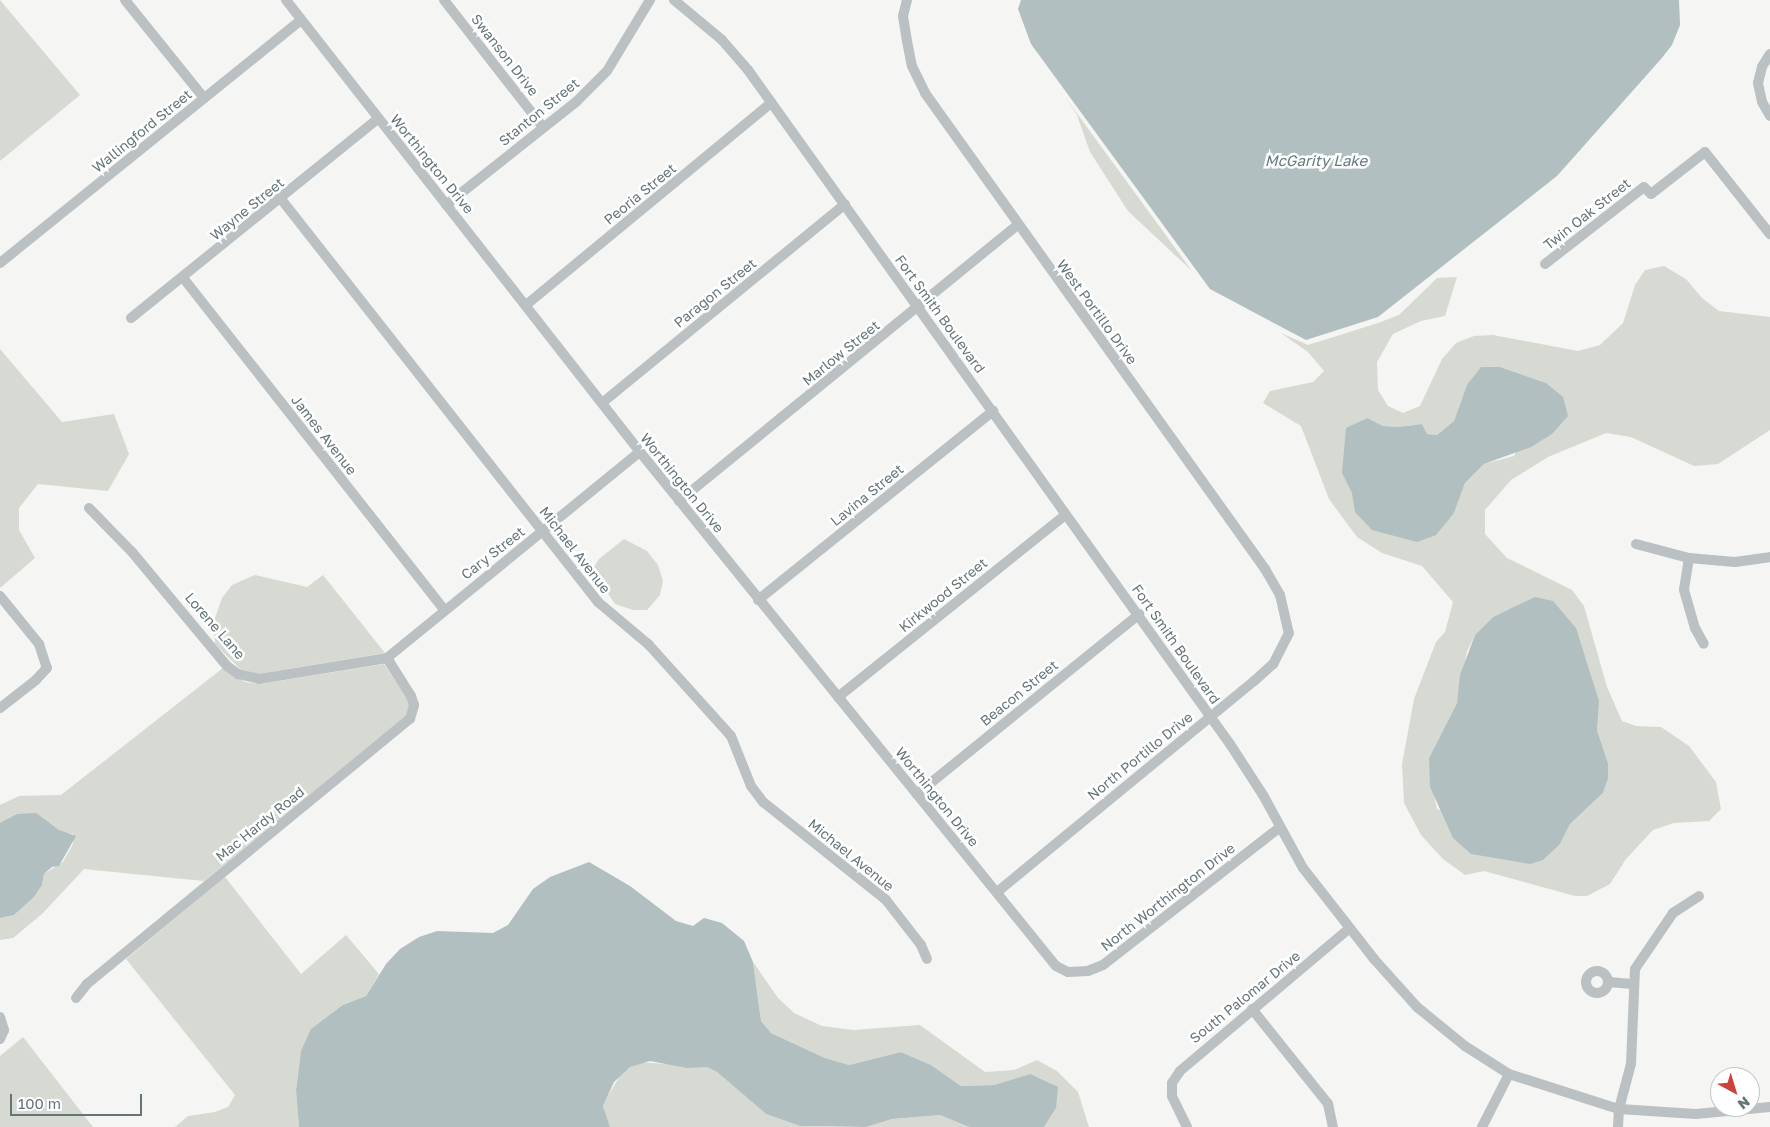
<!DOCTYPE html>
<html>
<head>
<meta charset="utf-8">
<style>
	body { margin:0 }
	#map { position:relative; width:1770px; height:1127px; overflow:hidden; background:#f5f5f3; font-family:"Golos Text",sans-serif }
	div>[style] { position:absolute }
	.green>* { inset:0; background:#d6dad2 }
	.water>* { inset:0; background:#b1bfc0 }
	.minor>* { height:10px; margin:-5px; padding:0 5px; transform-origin:5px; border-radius:5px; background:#bbc0c2 }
	.minor>.ring { margin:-5px; padding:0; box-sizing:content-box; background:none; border:10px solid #bbc0c2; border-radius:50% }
	span { translate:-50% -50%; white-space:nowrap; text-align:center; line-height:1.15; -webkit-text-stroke:5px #fff; paint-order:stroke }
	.street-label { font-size:14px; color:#64757a }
	.water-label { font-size:15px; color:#647b7c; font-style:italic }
	.north { position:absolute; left:1710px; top:1067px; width:50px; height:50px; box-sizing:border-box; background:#fff; border:1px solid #c1c8ca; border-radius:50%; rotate:141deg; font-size:14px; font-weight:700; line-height:20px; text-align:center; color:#64757a }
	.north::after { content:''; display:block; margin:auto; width:18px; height:22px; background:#cd433b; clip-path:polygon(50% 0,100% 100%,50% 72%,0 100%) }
	.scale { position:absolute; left:10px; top:1094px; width:132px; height:22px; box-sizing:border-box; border:2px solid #64757a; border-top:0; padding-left:6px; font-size:15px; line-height:18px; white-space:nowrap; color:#64757a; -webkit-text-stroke:4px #fff; paint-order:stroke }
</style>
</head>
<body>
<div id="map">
	<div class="green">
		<i style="clip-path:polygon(0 0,80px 95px,0 161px)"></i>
		<i style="clip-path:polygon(1065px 97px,1192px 271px,1128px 211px,1090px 152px,1077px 115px)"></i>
		<i style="clip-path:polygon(evenodd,1664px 266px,1686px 279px,1702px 298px,1719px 311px,1770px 317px,1770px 430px,1718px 464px,1694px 466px,1631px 437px,1606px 433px,1548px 457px,1511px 480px,1485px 510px,1485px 534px,1507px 558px,1572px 590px,1584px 606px,1607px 687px,1622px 721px,1636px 726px,1661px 727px,1689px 746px,1716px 782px,1721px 809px,1709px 821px,1674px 823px,1653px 830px,1626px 859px,1610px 884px,1587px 896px,1575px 896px,1484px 871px,1465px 875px,1443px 859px,1421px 835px,1404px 803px,1402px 764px,1414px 699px,1436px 642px,1445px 632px,1453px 602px,1422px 566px,1382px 553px,1357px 537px,1329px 499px,1301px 426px,1263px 403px,1270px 391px,1313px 382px,1324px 371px,1308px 352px,1281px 333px,1308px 345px,1378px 323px,1399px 315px,1437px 278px,1457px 277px,1445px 316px,1421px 321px,1393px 334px,1377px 362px,1378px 390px,1388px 406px,1403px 413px,1420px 406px,1442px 359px,1456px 343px,1474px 336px,1493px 335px,1578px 351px,1600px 345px,1623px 323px,1635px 285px,1645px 270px,1664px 266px,1500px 367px,1546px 383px,1514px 456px,1484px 464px,1465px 483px,1454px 513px,1355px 512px,1346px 429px,1366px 418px,1383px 426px,1399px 427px,1422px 424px,1427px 434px,1437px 435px,1454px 421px,1463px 396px,1500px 367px,1664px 266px,1507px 611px,1586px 659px,1591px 679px,1597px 730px,1608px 763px,1608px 779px,1603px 793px,1570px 824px,1560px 844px,1437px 809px,1433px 791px,1429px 758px,1457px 703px,1467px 651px,1475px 635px,1493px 617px,1507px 611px)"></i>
		<i style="clip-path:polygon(0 349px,62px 422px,114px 414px,129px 454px,108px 491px,38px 484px,19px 508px,19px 530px,35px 558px,0 588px)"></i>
		<i style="clip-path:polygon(624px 539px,647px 551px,658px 565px,663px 581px,660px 595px,647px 610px,633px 610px,615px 604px,592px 570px,599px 559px)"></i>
		<i style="clip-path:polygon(255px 575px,307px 587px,323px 575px,385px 653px,258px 674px,240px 669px,215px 644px,214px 621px,222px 598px,232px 585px)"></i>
		<i style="clip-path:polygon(384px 664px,407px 698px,409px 705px,406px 716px,204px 881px,84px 869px,42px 914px,13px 938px,0 940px,0 918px,14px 915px,34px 897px,42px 885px,44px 874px,63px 862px,73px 844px,73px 834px,64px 833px,41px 818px,0 823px,0 805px,19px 796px,61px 795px,223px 668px,245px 682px,261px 684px)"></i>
		<i style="clip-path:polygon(225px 877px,301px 974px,346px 935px,379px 974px,366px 996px,343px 1005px,301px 1051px,296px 1089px,299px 1127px,175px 1127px,188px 1116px,215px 1112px,228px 1107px,235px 1095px,126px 959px)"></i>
		<i style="clip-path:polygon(753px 962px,778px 998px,794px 1013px,822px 1026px,853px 1030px,920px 1025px,985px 1072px,1014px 1070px,1037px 1060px,1057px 1071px,1078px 1092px,1089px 1127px,1044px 1127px,1056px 1108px,1030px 1074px,994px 1085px,961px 1086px,931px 1065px,901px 1052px,849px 1065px,825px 1058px,771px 1033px,761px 1021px)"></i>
		<i style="clip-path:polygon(23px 1037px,93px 1127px,0 1127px,0 1056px)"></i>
		<i style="clip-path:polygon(639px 1062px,707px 1067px,717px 1072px,766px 1114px,800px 1126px,830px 1127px,610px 1127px,603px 1107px,606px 1099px,623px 1071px)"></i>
		<i style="clip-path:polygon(940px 1115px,969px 1127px,866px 1127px,892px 1119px)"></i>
	</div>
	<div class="water">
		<i style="clip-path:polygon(1021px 0,1679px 0,1680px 25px,1672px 45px,1661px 59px,1557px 176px,1378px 317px,1306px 340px,1210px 289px,1031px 44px,1018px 9px)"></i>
		<i style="clip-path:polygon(1481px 367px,1500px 367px,1546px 383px,1563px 397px,1568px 416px,1552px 434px,1531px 447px,1484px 464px,1465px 483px,1454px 513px,1436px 535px,1417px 542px,1372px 530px,1355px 512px,1352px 493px,1342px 473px,1346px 428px,1367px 418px,1383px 426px,1399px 427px,1422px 424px,1427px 434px,1437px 435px,1454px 421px,1467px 385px)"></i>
		<i style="clip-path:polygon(1535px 597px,1553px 601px,1576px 628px,1599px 701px,1597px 730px,1608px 763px,1608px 779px,1603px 793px,1570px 824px,1560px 844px,1543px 860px,1530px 864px,1471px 854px,1453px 838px,1430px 787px,1429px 758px,1457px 703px,1460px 675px,1475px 635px,1493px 617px)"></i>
		<i style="clip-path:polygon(36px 813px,59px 830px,76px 836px,59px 866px,52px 867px,44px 874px,42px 885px,34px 897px,14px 915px,0 918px,0 823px,17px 814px)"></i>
		<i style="clip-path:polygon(589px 862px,630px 886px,676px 921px,693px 926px,704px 918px,722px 923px,744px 941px,753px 962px,761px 1021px,771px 1033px,825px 1058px,849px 1065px,901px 1052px,931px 1065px,961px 1086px,994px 1085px,1030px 1074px,1058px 1087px,1056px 1108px,1044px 1127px,969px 1127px,940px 1115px,892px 1119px,866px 1127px,800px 1126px,766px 1114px,717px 1072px,707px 1067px,687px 1068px,650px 1061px,630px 1067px,614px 1082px,603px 1106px,610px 1127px,299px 1127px,296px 1090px,301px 1051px,311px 1029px,343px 1005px,366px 996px,386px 964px,400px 949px,419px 937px,437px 931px,493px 933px,508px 925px,533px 889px,550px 877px)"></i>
	</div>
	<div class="minor">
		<i style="left:125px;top:0;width:126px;rotate:51.1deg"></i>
		<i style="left:286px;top:0;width:574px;rotate:51.93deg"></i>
		<i style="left:640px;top:452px;width:661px;rotate:51.02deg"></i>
		<i style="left:1056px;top:966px;width:13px;rotate:27deg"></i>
		<i style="left:1068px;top:972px;width:20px;rotate:-3deg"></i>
		<i style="left:1088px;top:971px;width:16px;rotate:-22deg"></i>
		<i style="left:1103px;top:965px;width:223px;rotate:-37.9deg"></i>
		<i style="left:444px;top:0;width:161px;rotate:52.1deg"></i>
		<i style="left:674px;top:0;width:62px;rotate:39.8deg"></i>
		<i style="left:722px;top:40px;width:40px;rotate:49deg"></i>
		<i style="left:748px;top:70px;width:829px;rotate:54.43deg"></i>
		<i style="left:1230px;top:744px;width:61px;rotate:57.1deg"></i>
		<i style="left:1263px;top:795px;width:83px;rotate:61.3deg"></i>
		<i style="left:1303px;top:868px;width:115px;rotate:52deg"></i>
		<i style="left:1374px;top:959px;width:64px;rotate:48.1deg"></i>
		<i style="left:1417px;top:1007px;width:62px;rotate:39.1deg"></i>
		<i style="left:1465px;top:1046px;width:52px;rotate:32.5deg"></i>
		<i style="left:1509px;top:1074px;width:115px;rotate:17.7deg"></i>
		<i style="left:1619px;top:1109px;width:77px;rotate:3.7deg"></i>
		<i style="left:1696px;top:1114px;width:74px;rotate:-5.4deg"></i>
		<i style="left:907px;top:0;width:16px;rotate:104deg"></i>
		<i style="left:903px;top:16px;width:25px;rotate:81deg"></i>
		<i style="left:907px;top:41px;width:25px;rotate:79deg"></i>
		<i style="left:912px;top:66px;width:30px;rotate:64deg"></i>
		<i style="left:925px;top:93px;width:585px;rotate:54.46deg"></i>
		<i style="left:1265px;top:569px;width:30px;rotate:60deg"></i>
		<i style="left:1280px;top:595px;width:39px;rotate:77deg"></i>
		<i style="left:1289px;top:633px;width:35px;rotate:117deg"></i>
		<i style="left:1273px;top:664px;width:25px;rotate:138deg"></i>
		<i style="left:1254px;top:681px;width:333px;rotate:140.6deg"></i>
		<i style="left:1770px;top:54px;width:15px;rotate:122deg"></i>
		<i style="left:1762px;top:67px;width:16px;rotate:104deg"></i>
		<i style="left:1758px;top:83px;width:19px;rotate:78deg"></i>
		<i style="left:1762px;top:102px;width:16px;rotate:60deg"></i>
		<i style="left:281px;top:199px;width:513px;rotate:51.81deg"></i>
		<i style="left:598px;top:602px;width:67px;rotate:40.1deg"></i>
		<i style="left:649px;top:645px;width:122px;rotate:48deg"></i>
		<i style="left:731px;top:736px;width:54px;rotate:68.2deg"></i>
		<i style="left:751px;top:786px;width:20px;rotate:53deg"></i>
		<i style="left:763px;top:802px;width:157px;rotate:38.5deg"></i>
		<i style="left:886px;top:900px;width:57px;rotate:52.1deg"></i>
		<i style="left:921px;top:945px;width:15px;rotate:67deg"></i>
		<i style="left:446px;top:205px;width:167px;rotate:-38.4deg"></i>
		<i style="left:577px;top:101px;width:42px;rotate:-45deg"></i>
		<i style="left:607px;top:71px;width:83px;rotate:-58.8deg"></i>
		<i style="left:0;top:263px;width:387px;rotate:-38.9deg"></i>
		<i style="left:1545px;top:264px;width:125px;rotate:-37.9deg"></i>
		<i style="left:1644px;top:187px;width:10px;rotate:45deg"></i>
		<i style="left:1651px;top:194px;width:68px;rotate:-37.9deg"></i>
		<i style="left:1705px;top:152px;width:105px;rotate:51.6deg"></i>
		<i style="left:184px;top:279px;width:420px;rotate:51.8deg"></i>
		<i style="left:526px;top:305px;width:318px;rotate:-39.5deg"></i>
		<i style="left:131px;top:318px;width:317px;rotate:-38.9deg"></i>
		<i style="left:602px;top:403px;width:314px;rotate:-39.3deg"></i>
		<i style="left:679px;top:501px;width:437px;rotate:-39.2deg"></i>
		<i style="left:89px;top:508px;width:62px;rotate:45.7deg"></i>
		<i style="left:132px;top:552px;width:148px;rotate:50.2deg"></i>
		<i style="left:227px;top:666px;width:14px;rotate:36deg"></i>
		<i style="left:238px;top:674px;width:22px;rotate:13deg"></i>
		<i style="left:259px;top:679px;width:130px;rotate:-9.3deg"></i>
		<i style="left:1636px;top:544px;width:55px;rotate:14.8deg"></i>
		<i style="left:1689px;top:558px;width:46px;rotate:5deg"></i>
		<i style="left:1735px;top:562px;width:35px;rotate:-8deg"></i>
		<i style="left:1689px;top:558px;width:32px;rotate:99deg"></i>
		<i style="left:1684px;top:590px;width:40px;rotate:74deg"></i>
		<i style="left:1695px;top:628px;width:18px;rotate:61deg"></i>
		<i style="left:0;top:596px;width:62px;rotate:50.9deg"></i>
		<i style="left:39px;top:644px;width:25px;rotate:72deg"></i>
		<i style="left:47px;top:668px;width:16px;rotate:133deg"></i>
		<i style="left:36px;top:680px;width:46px;rotate:142.1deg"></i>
		<i style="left:758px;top:600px;width:302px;rotate:-38.8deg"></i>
		<i style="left:387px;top:658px;width:326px;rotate:-39.2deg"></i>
		<i style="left:838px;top:697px;width:291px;rotate:-38.7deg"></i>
		<i style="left:917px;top:794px;width:286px;rotate:-39deg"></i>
		<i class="ring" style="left:1586px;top:971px;width:12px;height:12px"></i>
		<i style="left:1609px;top:982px;width:23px;rotate:5deg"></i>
		<i style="left:76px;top:998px;width:18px;rotate:-52deg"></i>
		<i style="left:87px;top:984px;width:418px;rotate:-39.4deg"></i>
		<i style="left:410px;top:719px;width:15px;rotate:-74deg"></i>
		<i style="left:414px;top:705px;width:9px;rotate:-108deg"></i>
		<i style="left:411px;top:696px;width:45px;rotate:-122.3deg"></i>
		<i style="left:1252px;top:1009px;width:122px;rotate:51.3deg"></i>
		<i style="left:1328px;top:1104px;width:24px;rotate:78deg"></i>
		<i style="left:0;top:1017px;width:14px;rotate:73deg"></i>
		<i style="left:4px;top:1030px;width:10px;rotate:114deg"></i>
		<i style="left:1187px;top:1127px;width:34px;rotate:-116deg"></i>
		<i style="left:1172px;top:1096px;width:13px;rotate:-90deg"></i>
		<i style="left:1172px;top:1083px;width:14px;rotate:-56deg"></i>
		<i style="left:1180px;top:1071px;width:222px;rotate:-40.1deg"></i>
		<i style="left:1482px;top:1127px;width:59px;rotate:-63deg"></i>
		<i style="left:1618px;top:1127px;width:18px;rotate:-87deg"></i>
		<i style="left:1619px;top:1109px;width:47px;rotate:-75.1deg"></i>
		<i style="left:1631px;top:1064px;width:95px;rotate:-87.6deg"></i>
		<i style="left:1635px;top:969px;width:68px;rotate:-55.8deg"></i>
		<i style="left:1673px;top:913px;width:31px;rotate:-33deg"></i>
	</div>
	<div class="street-label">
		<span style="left:505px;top:55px;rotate:52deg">Swanson Drive</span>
		<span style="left:539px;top:112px;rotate:-39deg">Stanton Street</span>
		<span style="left:142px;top:131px;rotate:-39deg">Wallingford Street</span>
		<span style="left:432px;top:164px;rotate:51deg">Worthington Drive</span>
		<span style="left:640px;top:194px;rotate:-39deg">Peoria Street</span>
		<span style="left:247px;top:209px;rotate:-39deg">Wayne Street</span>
		<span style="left:1587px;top:214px;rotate:-38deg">Twin Oak Street</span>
		<span style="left:715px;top:293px;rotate:-39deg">Paragon Street</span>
		<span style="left:1097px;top:312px;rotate:54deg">West Portillo Drive</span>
		<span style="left:940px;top:314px;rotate:54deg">Fort Smith Boulevard</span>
		<span style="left:841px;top:353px;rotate:-39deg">Marlow Street</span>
		<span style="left:324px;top:435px;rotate:52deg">James Avenue</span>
		<span style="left:682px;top:483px;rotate:51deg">Worthington Drive</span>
		<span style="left:867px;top:495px;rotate:-39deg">Lavina Street</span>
		<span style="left:575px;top:550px;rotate:52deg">Michael Avenue</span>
		<span style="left:493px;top:553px;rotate:-38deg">Cary Street</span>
		<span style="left:943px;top:595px;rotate:-39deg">Kirkwood Street</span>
		<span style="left:215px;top:626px;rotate:49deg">Lorene Lane</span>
		<span style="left:1176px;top:644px;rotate:55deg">Fort Smith Boulevard</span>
		<span style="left:1019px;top:693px;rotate:-39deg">Beacon Street</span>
		<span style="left:1140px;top:756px;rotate:-39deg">North Portillo Drive</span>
		<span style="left:937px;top:797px;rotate:51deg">Worthington Drive</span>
		<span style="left:260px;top:824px;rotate:-39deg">Mac Hardy Road</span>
		<span style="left:851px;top:855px;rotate:39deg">Michael Avenue</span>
		<span style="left:1168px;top:897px;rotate:-38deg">North Worthington Drive</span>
		<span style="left:1245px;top:997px;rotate:-39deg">South Palomar Drive</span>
	</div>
	<div class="water-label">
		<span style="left:1316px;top:161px">McGarity Lake</span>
	</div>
	<div class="north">N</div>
	<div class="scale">100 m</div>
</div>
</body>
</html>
